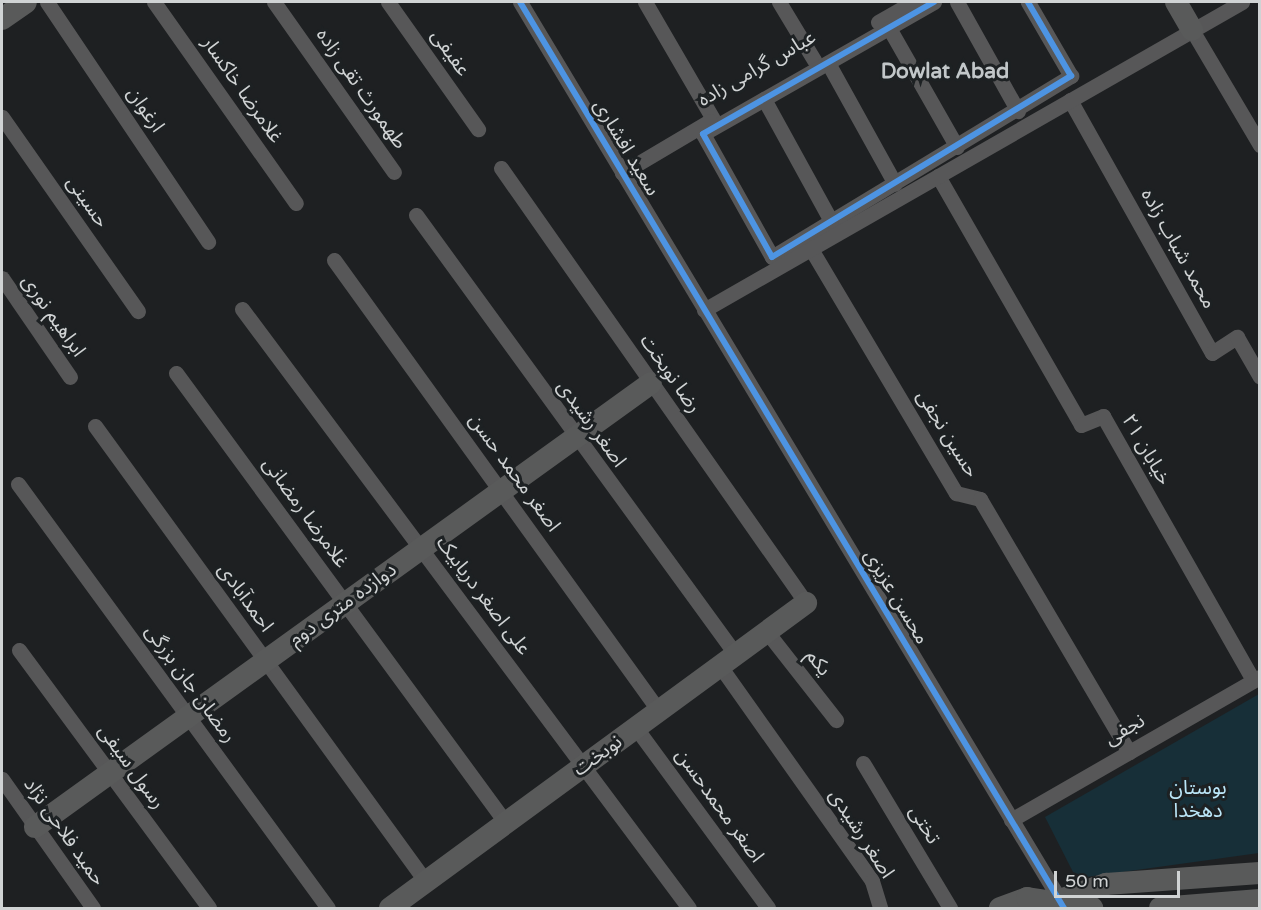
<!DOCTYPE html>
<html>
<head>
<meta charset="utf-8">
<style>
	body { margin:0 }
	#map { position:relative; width:1261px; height:910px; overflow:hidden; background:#1e2022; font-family:"Varela Round","Noto Sans Arabic",sans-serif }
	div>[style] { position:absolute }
	.green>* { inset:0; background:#172f38 }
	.street>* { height:15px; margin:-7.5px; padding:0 7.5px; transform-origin:7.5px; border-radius:7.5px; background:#575758 }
	.secondary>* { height:22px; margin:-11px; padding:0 11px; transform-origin:11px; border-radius:11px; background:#595a5a }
	.cycleway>* { height:6px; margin:-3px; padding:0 3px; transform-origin:3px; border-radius:3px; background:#4d94e3 }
	span { translate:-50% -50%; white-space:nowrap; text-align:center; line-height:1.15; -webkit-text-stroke:6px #1d2123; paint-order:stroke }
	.street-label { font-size:20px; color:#d0d3d4 }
	.park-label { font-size:20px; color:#bbe6f8 }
	.neighbourhood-label { font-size:21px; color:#c2c7c9; font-weight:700 }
	.frame { position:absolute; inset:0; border:3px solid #d0d3d4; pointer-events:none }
	.scale { position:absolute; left:1054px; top:871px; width:126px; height:27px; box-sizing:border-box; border:3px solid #d0d3d4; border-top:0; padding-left:8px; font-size:18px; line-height:21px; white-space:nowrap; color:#d0d3d4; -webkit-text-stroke:4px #1d2123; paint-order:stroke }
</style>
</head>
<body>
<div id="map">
	<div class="green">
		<i style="clip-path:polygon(1259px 694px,1259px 853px,1086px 877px,1073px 872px,1045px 817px)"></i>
	</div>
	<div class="street">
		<i style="left:47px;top:2px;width:289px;rotate:56.1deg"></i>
		<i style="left:154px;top:2px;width:246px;rotate:54.8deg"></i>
		<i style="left:274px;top:2px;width:208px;rotate:54.8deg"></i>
		<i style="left:388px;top:2px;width:156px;rotate:54.7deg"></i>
		<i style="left:520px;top:2px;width:1048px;rotate:58.98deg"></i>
		<i style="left:645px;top:2px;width:135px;rotate:59.8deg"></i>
		<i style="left:779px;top:2px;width:68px;rotate:58.9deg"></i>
		<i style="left:934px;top:2px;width:266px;rotate:150.3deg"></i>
		<i style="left:703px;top:134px;width:141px;rotate:60.7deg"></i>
		<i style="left:772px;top:257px;width:350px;rotate:-31.2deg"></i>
		<i style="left:1071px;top:76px;width:86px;rotate:-120.2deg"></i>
		<i style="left:957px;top:2px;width:125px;rotate:60.8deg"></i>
		<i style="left:878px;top:22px;width:40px;rotate:-29.7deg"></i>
		<i style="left:889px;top:28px;width:137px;rotate:60.3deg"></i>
		<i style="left:1192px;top:30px;width:134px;rotate:59.4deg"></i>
		<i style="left:828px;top:63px;width:138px;rotate:61deg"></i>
		<i style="left:764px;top:99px;width:139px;rotate:61.2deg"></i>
		<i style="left:1070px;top:100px;width:290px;rotate:60.7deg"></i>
		<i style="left:1212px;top:353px;width:30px;rotate:-33deg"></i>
		<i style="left:1237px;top:337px;width:46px;rotate:60.1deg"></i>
		<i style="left:2px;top:117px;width:237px;rotate:55deg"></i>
		<i style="left:501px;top:168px;width:531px;rotate:54.96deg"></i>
		<i style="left:622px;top:173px;width:102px;rotate:-30.6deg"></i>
		<i style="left:938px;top:176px;width:287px;rotate:60.1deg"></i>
		<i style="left:1081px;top:425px;width:24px;rotate:-22deg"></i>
		<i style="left:1103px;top:416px;width:304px;rotate:60.4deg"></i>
		<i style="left:416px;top:215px;width:544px;rotate:53.97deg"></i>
		<i style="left:811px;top:249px;width:284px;rotate:59.3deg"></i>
		<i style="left:956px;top:493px;width:25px;rotate:14deg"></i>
		<i style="left:980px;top:499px;width:294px;rotate:59.5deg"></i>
		<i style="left:334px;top:260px;width:556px;rotate:54.22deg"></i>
		<i style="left:2px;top:278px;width:120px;rotate:55.5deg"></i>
		<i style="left:242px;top:309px;width:747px;rotate:53.27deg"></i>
		<i style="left:704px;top:310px;width:620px;rotate:-29.79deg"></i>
		<i style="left:176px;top:373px;width:558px;rotate:53.75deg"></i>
		<i style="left:95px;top:426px;width:563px;rotate:54.02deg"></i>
		<i style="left:18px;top:484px;width:525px;rotate:53.83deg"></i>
		<i style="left:767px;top:632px;width:112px;rotate:51.9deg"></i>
		<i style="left:19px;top:650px;width:320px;rotate:53.6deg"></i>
		<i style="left:720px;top:666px;width:263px;rotate:54.7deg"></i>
		<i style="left:872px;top:881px;width:28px;rotate:73deg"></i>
		<i style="left:636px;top:728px;width:223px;rotate:53.7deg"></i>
		<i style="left:863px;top:763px;width:169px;rotate:59deg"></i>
		<i style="left:2px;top:779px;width:158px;rotate:54.8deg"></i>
		<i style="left:1011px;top:820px;width:287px;rotate:-29.9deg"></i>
	</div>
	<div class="secondary">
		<i style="left:1176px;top:2px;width:32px;rotate:60deg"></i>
		<i style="left:2px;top:19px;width:29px;rotate:-35deg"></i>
		<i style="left:35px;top:827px;width:759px;rotate:-35.78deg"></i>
		<i style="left:1060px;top:900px;width:49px;rotate:-19.2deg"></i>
		<i style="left:1106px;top:884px;width:154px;rotate:-4.1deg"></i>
		<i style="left:390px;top:908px;width:516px;rotate:-36.25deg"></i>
		<i style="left:1000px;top:908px;width:29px;rotate:-20deg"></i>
		<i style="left:1027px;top:898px;width:66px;rotate:8.7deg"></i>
		<i style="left:1160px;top:908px;width:100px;rotate:-4.6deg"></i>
	</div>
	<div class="cycleway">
		<i style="left:520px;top:2px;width:1057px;rotate:59.02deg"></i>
		<i style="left:934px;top:2px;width:266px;rotate:150.3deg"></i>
		<i style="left:703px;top:134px;width:141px;rotate:60.7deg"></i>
		<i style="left:772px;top:257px;width:350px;rotate:-31.2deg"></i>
		<i style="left:1071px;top:76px;width:86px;rotate:-120.2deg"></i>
	</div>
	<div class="street-label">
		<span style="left:450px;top:53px;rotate:55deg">عفیفی</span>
		<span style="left:757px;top:69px;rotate:-30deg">عباس گرامی زاده</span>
		<span style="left:361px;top:89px;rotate:55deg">طهمورث تقی زاده</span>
		<span style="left:242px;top:90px;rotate:55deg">غلامرضا خاکسار</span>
		<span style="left:145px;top:110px;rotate:56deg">ارغوان</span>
		<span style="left:626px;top:148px;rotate:59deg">سعید افشاری</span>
		<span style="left:87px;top:202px;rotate:55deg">حسینی</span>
		<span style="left:1178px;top:249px;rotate:61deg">محمد شباب زاده</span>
		<span style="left:53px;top:316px;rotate:55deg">ابراهیم نوری</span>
		<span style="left:670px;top:374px;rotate:55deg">رضا نوبخت</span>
		<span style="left:591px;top:424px;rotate:54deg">اصغر رشیدی</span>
		<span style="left:947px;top:434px;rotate:58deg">حسین نجفی</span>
		<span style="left:1146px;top:450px;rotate:60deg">خیابان ۲۱</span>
		<span style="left:514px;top:473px;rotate:54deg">اصغر محمد حسن</span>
		<span style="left:305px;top:513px;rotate:54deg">غلامرضا رمضانی</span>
		<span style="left:483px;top:596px;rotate:53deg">علی اصغر دریابیک</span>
		<span style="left:896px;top:597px;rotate:59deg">محسن عزیزی</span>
		<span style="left:245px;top:598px;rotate:54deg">احمدآبادی</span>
		<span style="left:343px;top:605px;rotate:-36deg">دوازده متری دوم</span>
		<span style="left:818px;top:663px;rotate:52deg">یکم</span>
		<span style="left:190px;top:684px;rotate:54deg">رمضان جان بزرگی</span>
		<span style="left:1125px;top:730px;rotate:-30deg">نجفی</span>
		<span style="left:598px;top:756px;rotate:-36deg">نوبخت</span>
		<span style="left:131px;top:767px;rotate:54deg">رسول سیفی</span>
		<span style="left:719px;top:806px;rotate:54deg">اصغر محمدحسن</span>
		<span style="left:924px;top:825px;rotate:59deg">تختی</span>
		<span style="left:64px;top:832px;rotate:55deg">حمید فلاحی نژاد</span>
		<span style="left:861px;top:834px;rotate:57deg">اصغر رشیدی</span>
	</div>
	<div class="park-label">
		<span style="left:1198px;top:800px">بوستان<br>دهخدا</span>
	</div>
	<div class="neighbourhood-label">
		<span style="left:945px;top:72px">Dowlat Abad</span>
	</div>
	<div class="frame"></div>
	<div class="scale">50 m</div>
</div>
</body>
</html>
